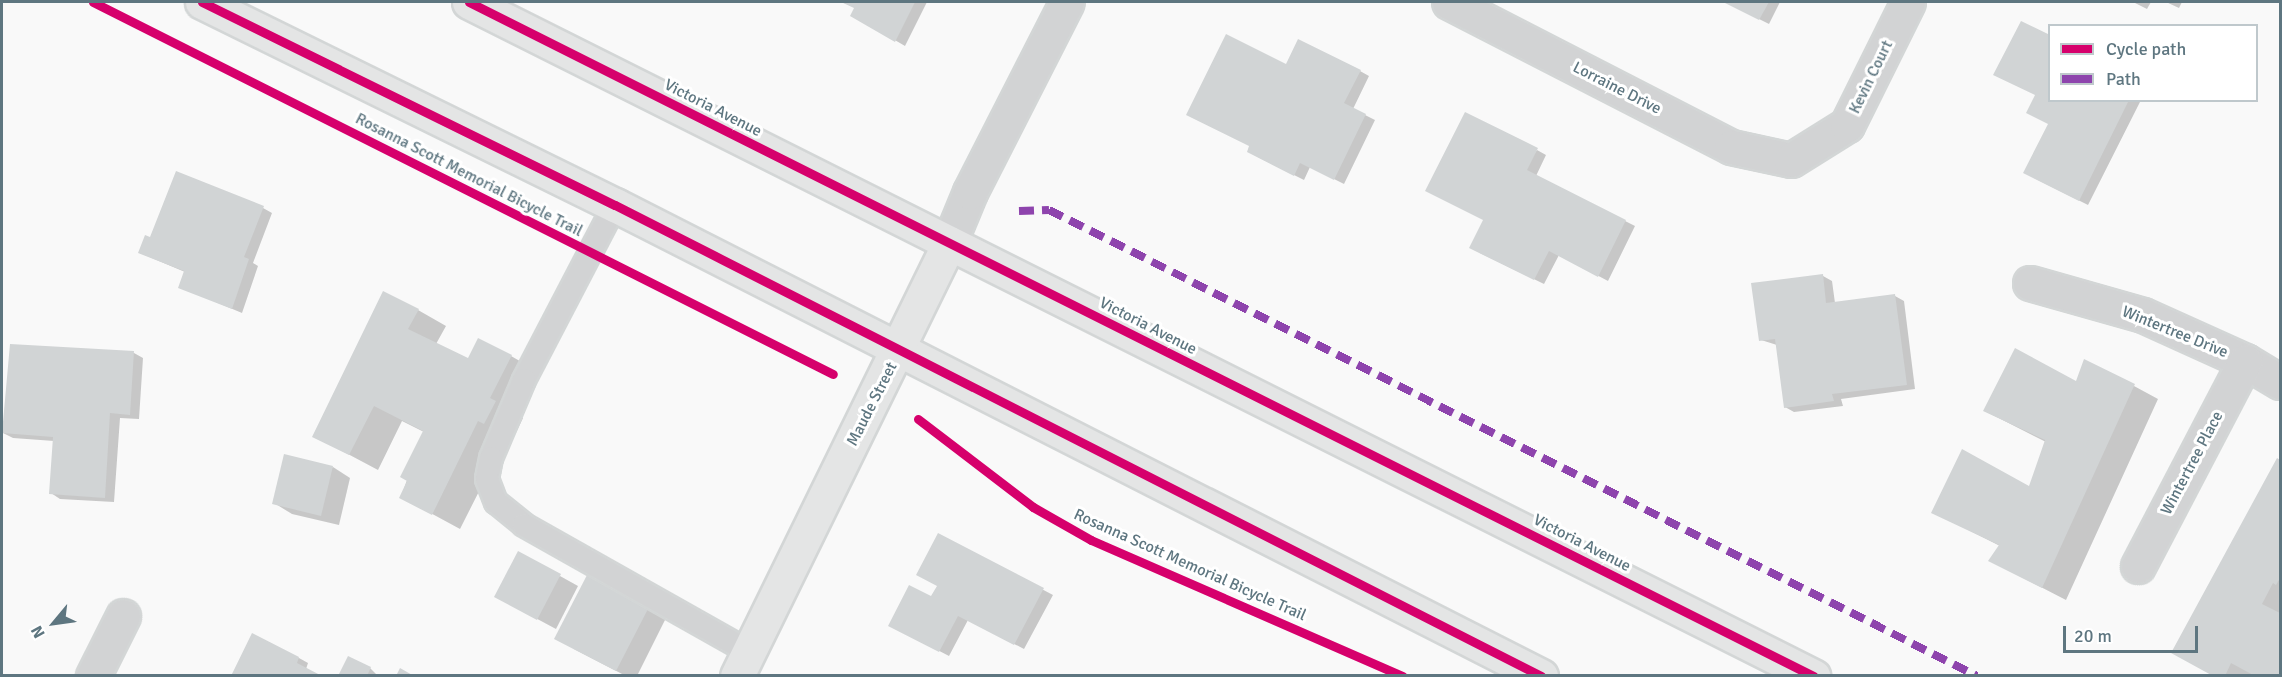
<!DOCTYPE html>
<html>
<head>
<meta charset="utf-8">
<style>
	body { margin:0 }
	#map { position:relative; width:2282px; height:677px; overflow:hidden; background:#f9f9f9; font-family:Signika,sans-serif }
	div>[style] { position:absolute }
	.shadow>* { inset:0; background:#0003 }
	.building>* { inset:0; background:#d1d4d5 }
	.roads { filter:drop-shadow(2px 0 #d3d6d6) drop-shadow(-2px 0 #d3d6d6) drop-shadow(0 2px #d3d6d6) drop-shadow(0 -2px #d3d6d6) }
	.lane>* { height:22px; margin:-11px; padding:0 11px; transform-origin:11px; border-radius:11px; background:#d2d3d4 }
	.street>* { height:33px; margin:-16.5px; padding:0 16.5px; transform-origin:16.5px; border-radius:16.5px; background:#d2d3d4 }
	.secondary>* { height:33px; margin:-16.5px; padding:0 16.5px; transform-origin:16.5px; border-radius:16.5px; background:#e4e5e5 }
	.quiet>* { height:8px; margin-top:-4px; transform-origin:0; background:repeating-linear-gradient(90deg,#8e44ad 0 15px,transparent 0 23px) }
	.cycleway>* { height:9px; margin:-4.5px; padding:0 4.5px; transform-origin:4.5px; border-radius:4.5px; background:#d6006c }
	span { translate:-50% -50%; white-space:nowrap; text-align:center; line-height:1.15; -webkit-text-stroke:6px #fff; paint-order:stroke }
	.street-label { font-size:16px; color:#5e7680 }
	.frame { position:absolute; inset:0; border:3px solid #5e7680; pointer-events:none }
	.legend { position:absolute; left:2048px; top:24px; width:210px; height:78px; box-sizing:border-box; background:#fff; border:2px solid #bfc8cc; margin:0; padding:8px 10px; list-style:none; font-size:18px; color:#5e7680 }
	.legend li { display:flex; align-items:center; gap:12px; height:30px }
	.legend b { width:30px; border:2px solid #bfc8cc }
	.north { position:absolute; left:24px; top:593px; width:60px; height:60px; -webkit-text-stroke:4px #fff; paint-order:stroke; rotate:241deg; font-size:16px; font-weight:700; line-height:24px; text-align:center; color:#5e7680 }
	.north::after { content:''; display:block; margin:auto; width:21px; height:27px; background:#5e7680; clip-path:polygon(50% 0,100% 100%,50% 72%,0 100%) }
	.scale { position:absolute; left:2063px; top:626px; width:135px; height:27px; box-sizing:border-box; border:3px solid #5e7680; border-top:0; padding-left:8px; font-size:18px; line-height:21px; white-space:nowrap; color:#5e7680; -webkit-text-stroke:4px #fff; paint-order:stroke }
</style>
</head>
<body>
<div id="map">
	<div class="shadow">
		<i style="clip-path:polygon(842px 2px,927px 2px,905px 46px,852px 15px,856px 8px)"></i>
		<i style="clip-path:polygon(1725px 2px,1780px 2px,1769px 24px)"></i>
		<i style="clip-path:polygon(2133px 2px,2151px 2px,2147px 9px)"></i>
		<i style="clip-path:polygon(2166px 2px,2182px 2px,2179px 8px)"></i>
		<i style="clip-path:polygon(1287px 66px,1360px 71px,1369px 76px,1353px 109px,1375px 120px,1344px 184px,1310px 167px,1304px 180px,1258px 157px)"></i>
		<i style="clip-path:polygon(2036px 95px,2050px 100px,2141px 100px,2088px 205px,2034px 178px,2049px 124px)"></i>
		<i style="clip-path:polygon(1537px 150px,1546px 155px,1536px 176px,1635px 226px,1608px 281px,1559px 255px,1544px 284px,1480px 253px,1485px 220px)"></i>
		<i style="clip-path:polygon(263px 208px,272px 213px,253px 263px,258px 266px,242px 313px,180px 287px,185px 272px,140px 253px,151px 239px)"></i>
		<i style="clip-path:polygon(1823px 276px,1832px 281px,1835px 303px,1895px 296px,1904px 301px,1915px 389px,1841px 399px,1843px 406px,1794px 412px,1785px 407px,1777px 345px,1761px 340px)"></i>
		<i style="clip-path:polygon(418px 310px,446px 326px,436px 344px,469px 360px,511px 356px,539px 372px,518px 415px,523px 418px,513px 439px,507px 436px,460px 529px,401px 497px,424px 432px,402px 421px,378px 470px,314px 436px)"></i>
		<i style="clip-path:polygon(12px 345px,134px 353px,143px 358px,139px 419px,120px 418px,114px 502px,60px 499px,51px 493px,54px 441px,13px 438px,3px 433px)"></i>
		<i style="clip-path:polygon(2076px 383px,2134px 386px,2158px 399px,2066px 600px,1990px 561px,2000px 546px,1933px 512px,2029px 488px,2046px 442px,1985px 411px)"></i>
		<i style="clip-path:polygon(2277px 460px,2280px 461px,2280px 676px,2214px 676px)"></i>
		<i style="clip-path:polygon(333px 467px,350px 478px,339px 525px,292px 514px,274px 503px)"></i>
		<i style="clip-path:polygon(939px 535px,1053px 595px,1024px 649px,968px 620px,949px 656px,899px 630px,932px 598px,938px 586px)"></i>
		<i style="clip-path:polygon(560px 576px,578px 586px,556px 629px,513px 606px)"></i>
		<i style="clip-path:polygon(648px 608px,666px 618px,637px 676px,626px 676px,574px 649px)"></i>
		<i style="clip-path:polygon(299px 658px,308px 663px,306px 669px,233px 676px)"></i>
		<i style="clip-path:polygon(370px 668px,378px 676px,341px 674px)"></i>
	</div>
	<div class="building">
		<i style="clip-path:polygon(841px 2px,915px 2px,895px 42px,850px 16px,854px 8px)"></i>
		<i style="clip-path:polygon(1723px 2px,1769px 2px,1759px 20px)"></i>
		<i style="clip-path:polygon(2021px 21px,2050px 35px,2050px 100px,2129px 100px,2079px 201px,2023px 173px,2048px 124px,2026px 113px,2035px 95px,1993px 75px)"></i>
		<i style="clip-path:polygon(1226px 34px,1286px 64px,1298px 39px,1361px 70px,1344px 103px,1366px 114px,1334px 180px,1300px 163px,1294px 176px,1247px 152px,1249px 146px,1186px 115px)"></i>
		<i style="clip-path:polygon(1465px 112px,1538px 148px,1527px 170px,1626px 220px,1598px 277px,1549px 251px,1534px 280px,1469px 248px,1483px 220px,1425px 191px)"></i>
		<i style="clip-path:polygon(176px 171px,264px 206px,244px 257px,249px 259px,232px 309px,178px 288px,184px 271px,138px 253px,145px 235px,150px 237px)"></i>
		<i style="clip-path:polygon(1823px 274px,1826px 303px,1895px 294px,1907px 385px,1832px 394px,1834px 401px,1784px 408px,1775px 339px,1759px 341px,1751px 283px)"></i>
		<i style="clip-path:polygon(383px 291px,419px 309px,408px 329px,468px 358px,478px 338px,512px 355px,490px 398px,496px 401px,484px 424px,478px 421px,432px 515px,399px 498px,407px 481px,400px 477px,423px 431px,374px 406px,349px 455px,312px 437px)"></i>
		<i style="clip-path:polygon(10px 344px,134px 351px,130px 415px,110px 413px,105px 498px,49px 494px,53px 437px,2px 433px)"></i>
		<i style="clip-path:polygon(2015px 348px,2076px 381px,2084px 359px,2135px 384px,2042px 588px,1988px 561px,1999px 545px,1931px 513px,1962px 449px,2029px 486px,2045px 440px,1983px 411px)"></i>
		<i style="clip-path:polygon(284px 454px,333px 466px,321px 516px,272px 504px)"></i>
		<i style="clip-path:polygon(2277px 458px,2280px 460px,2280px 578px,2276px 585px,2273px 583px,2262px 604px,2280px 613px,2280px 676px,2255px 676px,2231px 663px,2225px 676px,2213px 676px,2171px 653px)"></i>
		<i style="clip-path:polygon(938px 533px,1044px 588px,1014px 645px,958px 616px,939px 652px,888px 626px,909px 585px,931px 596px,937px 586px,916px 575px)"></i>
		<i style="clip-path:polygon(518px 551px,561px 574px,537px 620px,494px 597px)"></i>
		<i style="clip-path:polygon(587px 575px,649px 607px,616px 671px,554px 639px)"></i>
		<i style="clip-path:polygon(252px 633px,299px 657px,297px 663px,322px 676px,231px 676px)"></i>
		<i style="clip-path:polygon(348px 656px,371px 667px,367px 676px,339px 674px)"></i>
		<i style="clip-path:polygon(400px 668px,414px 676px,396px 676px)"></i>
	</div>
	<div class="roads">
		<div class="lane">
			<i style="left:615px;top:205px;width:197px;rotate:117.5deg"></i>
			<i style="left:524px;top:380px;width:85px;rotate:112.9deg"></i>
			<i style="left:491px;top:458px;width:21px;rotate:101deg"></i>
			<i style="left:487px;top:479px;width:25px;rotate:69deg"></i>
			<i style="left:496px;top:502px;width:36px;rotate:39deg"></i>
			<i style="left:524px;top:525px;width:258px;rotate:29.4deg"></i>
		</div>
		<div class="street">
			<i style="left:1449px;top:2px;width:317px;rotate:27.2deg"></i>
			<i style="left:1731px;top:147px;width:61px;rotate:12.2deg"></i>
			<i style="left:1791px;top:160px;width:66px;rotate:-32deg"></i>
			<i style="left:1847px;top:125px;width:137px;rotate:-63.6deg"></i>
			<i style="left:949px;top:243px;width:55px;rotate:-67.6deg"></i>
			<i style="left:970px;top:192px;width:213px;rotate:-63deg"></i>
			<i style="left:2030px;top:283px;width:117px;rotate:15.8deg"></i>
			<i style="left:2143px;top:315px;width:112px;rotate:24.3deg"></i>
			<i style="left:2245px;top:361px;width:41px;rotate:31deg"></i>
			<i style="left:2138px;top:566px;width:231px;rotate:-62.4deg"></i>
			<i style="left:93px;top:676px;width:67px;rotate:-63.4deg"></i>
		</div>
		<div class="secondary">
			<i style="left:202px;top:2px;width:460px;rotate:26.2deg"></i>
			<i style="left:615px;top:205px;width:1039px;rotate:26.96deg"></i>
			<i style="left:469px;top:2px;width:1504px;rotate:26.63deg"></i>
			<i style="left:737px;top:676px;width:482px;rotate:-63.9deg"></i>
		</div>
	</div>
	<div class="quiet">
		<i style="left:1019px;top:211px;width:30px;rotate:-2deg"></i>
		<i style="left:1049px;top:210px;width:1038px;rotate:26.66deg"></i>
	</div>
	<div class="cycleway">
		<i style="left:93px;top:2px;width:828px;rotate:26.69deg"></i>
		<i style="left:202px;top:2px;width:460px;rotate:26.2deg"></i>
		<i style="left:615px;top:205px;width:1039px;rotate:26.96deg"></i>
		<i style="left:469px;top:2px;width:1504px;rotate:26.63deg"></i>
		<i style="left:918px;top:419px;width:145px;rotate:37.4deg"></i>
		<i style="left:1033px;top:507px;width:67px;rotate:29.6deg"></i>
		<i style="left:1091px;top:540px;width:340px;rotate:23.6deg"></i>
	</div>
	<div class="street-label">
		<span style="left:1871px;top:77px;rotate:-64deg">Kevin Court</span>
		<span style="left:1617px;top:88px;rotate:27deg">Lorraine Drive</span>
		<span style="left:713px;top:108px;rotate:27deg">Victoria Avenue</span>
		<span style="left:469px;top:175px;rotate:27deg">Rosanna Scott Memorial Bicycle Trail</span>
		<span style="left:1148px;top:326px;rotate:27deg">Victoria Avenue</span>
		<span style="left:2175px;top:332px;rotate:22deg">Wintertree Drive</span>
		<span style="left:872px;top:404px;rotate:-63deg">Maude Street</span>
		<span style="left:2192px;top:463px;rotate:-62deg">Wintertree Place</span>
		<span style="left:1582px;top:543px;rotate:27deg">Victoria Avenue</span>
		<span style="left:1190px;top:565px;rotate:24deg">Rosanna Scott Memorial Bicycle Trail</span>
	</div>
	<div class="frame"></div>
	<ul class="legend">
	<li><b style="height:8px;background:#d6006c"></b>Cycle path</li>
	<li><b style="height:8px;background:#8e44ad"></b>Path</li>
	</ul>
	<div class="north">N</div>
	<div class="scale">20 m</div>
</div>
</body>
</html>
